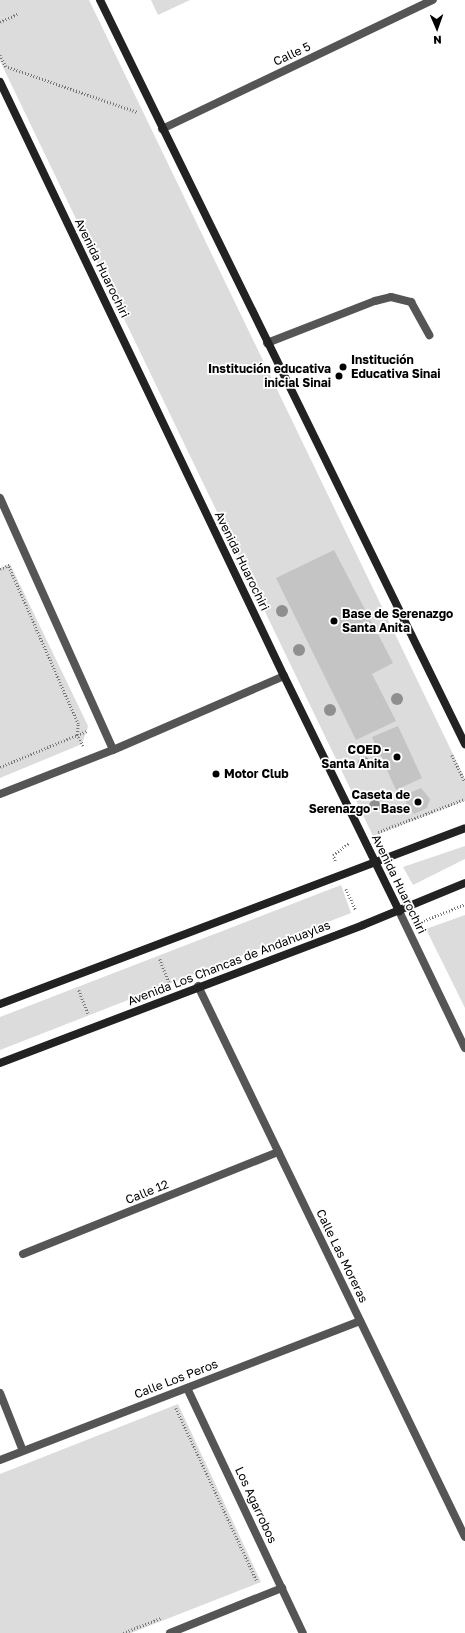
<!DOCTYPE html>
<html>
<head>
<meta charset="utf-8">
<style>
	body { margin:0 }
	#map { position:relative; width:465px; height:1633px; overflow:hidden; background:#fff; font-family:"Golos Text",sans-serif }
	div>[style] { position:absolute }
	.green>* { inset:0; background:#dcdcdc }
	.building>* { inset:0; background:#c4c4c4 }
	.path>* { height:2.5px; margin-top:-1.25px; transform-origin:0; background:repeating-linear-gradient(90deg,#777 0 1px,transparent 0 3px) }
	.service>* { height:8px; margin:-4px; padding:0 4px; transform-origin:4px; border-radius:4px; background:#555 }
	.minor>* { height:8px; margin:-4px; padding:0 4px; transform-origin:4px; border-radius:4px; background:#555 }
	.tertiary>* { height:8px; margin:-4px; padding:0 4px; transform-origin:4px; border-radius:4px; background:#555 }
	.secondary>* { height:8px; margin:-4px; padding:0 4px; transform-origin:4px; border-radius:4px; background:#222 }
	.trees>* { width:12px; height:12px; margin:-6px; border-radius:50%; background:#8f8f8f }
	.dots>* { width:11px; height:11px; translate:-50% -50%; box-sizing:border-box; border:2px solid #fff; border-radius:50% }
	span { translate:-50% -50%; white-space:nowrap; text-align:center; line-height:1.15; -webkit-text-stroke:3.5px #fff; paint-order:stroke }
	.street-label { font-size:12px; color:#000 }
	.poi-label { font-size:12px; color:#000; font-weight:700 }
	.left { translate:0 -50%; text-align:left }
	.right { translate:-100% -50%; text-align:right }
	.north { position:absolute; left:417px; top:8px; width:40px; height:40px; -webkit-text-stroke:3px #fff; paint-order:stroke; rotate:178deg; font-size:11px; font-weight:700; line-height:16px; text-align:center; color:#000 }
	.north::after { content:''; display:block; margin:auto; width:14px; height:18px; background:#000; clip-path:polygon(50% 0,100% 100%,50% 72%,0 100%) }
</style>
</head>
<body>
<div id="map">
	<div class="green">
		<i style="clip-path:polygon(0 0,89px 0,465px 779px,465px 801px,373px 836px,0 61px)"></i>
		<i style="clip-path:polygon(151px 0,190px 0,158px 15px)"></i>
		<i style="clip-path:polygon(10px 564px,88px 726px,82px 744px,0 778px,0 568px)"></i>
		<i style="clip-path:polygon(465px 846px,465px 859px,413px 885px,403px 867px)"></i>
		<i style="clip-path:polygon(341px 885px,351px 913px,0 1050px,0 1017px)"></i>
		<i style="clip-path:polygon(465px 915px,465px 1008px,426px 929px)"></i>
		<i style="clip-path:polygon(178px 1404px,261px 1582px,131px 1633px,0 1633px,0 1474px)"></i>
	</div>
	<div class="building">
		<i style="clip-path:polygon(334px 550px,393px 663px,372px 674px,396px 721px,356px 740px,276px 578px)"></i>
		<i style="clip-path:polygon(398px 726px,422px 778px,396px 790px,372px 737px)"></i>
		<i style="clip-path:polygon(421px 788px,430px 799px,427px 808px,414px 814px,406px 804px,407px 794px)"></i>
	</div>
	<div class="path">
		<i style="left:0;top:22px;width:19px;rotate:-25deg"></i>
		<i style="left:0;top:55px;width:13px;rotate:63deg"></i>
		<i style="left:8px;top:67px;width:137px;rotate:19.2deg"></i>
		<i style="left:0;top:569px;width:10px;rotate:-24deg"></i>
		<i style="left:83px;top:746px;width:13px;rotate:-119deg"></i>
		<i style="left:77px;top:735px;width:11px;rotate:-22deg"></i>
		<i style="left:452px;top:755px;width:30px;rotate:64deg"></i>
		<i style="left:0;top:767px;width:83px;rotate:-22.6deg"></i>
		<i style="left:77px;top:735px;width:11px;rotate:-85deg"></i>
		<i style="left:78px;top:724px;width:174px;rotate:-113.8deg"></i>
		<i style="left:378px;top:832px;width:93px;rotate:-20.8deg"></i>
		<i style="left:335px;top:861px;width:6px;rotate:-108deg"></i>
		<i style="left:333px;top:855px;width:20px;rotate:-37deg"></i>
		<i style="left:346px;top:889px;width:23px;rotate:65deg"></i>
		<i style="left:421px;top:922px;width:48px;rotate:-22.2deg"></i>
		<i style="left:160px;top:959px;width:25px;rotate:69deg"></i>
		<i style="left:79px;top:990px;width:25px;rotate:69deg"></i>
		<i style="left:176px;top:1408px;width:191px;rotate:64.9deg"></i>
		<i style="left:123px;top:1633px;width:41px;rotate:-21.5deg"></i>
	</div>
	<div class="service">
		<i style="left:267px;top:343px;width:116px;rotate:-21.3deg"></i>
		<i style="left:375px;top:301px;width:16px;rotate:-14deg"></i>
		<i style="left:391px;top:297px;width:21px;rotate:14deg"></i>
		<i style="left:411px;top:302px;width:38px;rotate:61deg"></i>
	</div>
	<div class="minor">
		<i style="left:162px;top:129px;width:300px;rotate:-25.5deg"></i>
		<i style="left:0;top:498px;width:276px;rotate:65.8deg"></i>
		<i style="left:0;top:794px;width:121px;rotate:-21.3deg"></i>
		<i style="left:113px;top:750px;width:186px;rotate:-23.4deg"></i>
		<i style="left:198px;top:986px;width:612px;rotate:64.15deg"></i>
		<i style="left:23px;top:1254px;width:275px;rotate:-21.8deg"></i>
		<i style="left:187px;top:1388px;width:271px;rotate:64.7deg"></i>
		<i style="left:0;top:1393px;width:62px;rotate:68.4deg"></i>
		<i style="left:0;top:1460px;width:386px;rotate:-21.1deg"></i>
		<i style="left:170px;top:1633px;width:121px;rotate:-21.9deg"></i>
	</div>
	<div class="tertiary">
		<i style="left:399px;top:911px;width:152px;rotate:64.3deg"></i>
	</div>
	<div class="secondary">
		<i style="left:100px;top:0;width:829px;rotate:63.87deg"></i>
		<i style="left:0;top:82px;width:658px;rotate:64.45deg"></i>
		<i style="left:284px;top:676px;width:262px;rotate:63.9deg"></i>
		<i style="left:0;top:1004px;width:497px;rotate:-20.7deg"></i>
		<i style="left:0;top:1063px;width:388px;rotate:-20.8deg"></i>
		<i style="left:363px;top:925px;width:110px;rotate:-22.4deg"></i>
	</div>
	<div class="trees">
		<i style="left:282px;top:611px"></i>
		<i style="left:299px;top:650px"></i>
		<i style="left:397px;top:699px"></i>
		<i style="left:330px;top:710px"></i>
		<i style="left:364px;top:763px"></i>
		<i style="left:375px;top:806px"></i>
	</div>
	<div class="dots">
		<i style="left:343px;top:367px;background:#000"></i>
		<i style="left:339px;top:376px;background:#000"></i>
		<i style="left:334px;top:621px;background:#000"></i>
		<i style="left:397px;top:757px;background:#000"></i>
		<i style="left:216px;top:774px;background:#000"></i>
		<i style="left:418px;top:802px;background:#000"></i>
	</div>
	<div class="street-label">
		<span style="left:292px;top:54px;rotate:-25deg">Calle 5</span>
		<span style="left:102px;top:268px;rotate:64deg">Avenida Huarochiri</span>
		<span style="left:242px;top:561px;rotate:64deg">Avenida Huarochiri</span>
		<span style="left:399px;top:884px;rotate:64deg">Avenida Huarochiri</span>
		<span style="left:229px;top:963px;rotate:-21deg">Avenida Los Chancas de Andahuaylas</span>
		<span style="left:147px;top:1192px;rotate:-22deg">Calle 12</span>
		<span style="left:342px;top:1256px;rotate:64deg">Calle Las Moreras</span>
		<span style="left:176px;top:1379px;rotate:-21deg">Calle Los Peros</span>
		<span style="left:256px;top:1505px;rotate:65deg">Los Agarrobos</span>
	</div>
	<div class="poi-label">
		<span class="left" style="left:351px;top:367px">Institución<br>Educativa Sinai</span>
		<span class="right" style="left:331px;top:376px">Institución educativa<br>inicial Sinai</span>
		<span class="left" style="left:342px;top:621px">Base de Serenazgo<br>Santa Anita</span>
		<span class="right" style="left:389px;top:757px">COED -<br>Santa Anita</span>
		<span class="left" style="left:224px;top:774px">Motor Club</span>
		<span class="right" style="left:410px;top:802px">Caseta de<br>Serenazgo - Base</span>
	</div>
	<div class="north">N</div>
</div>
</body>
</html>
